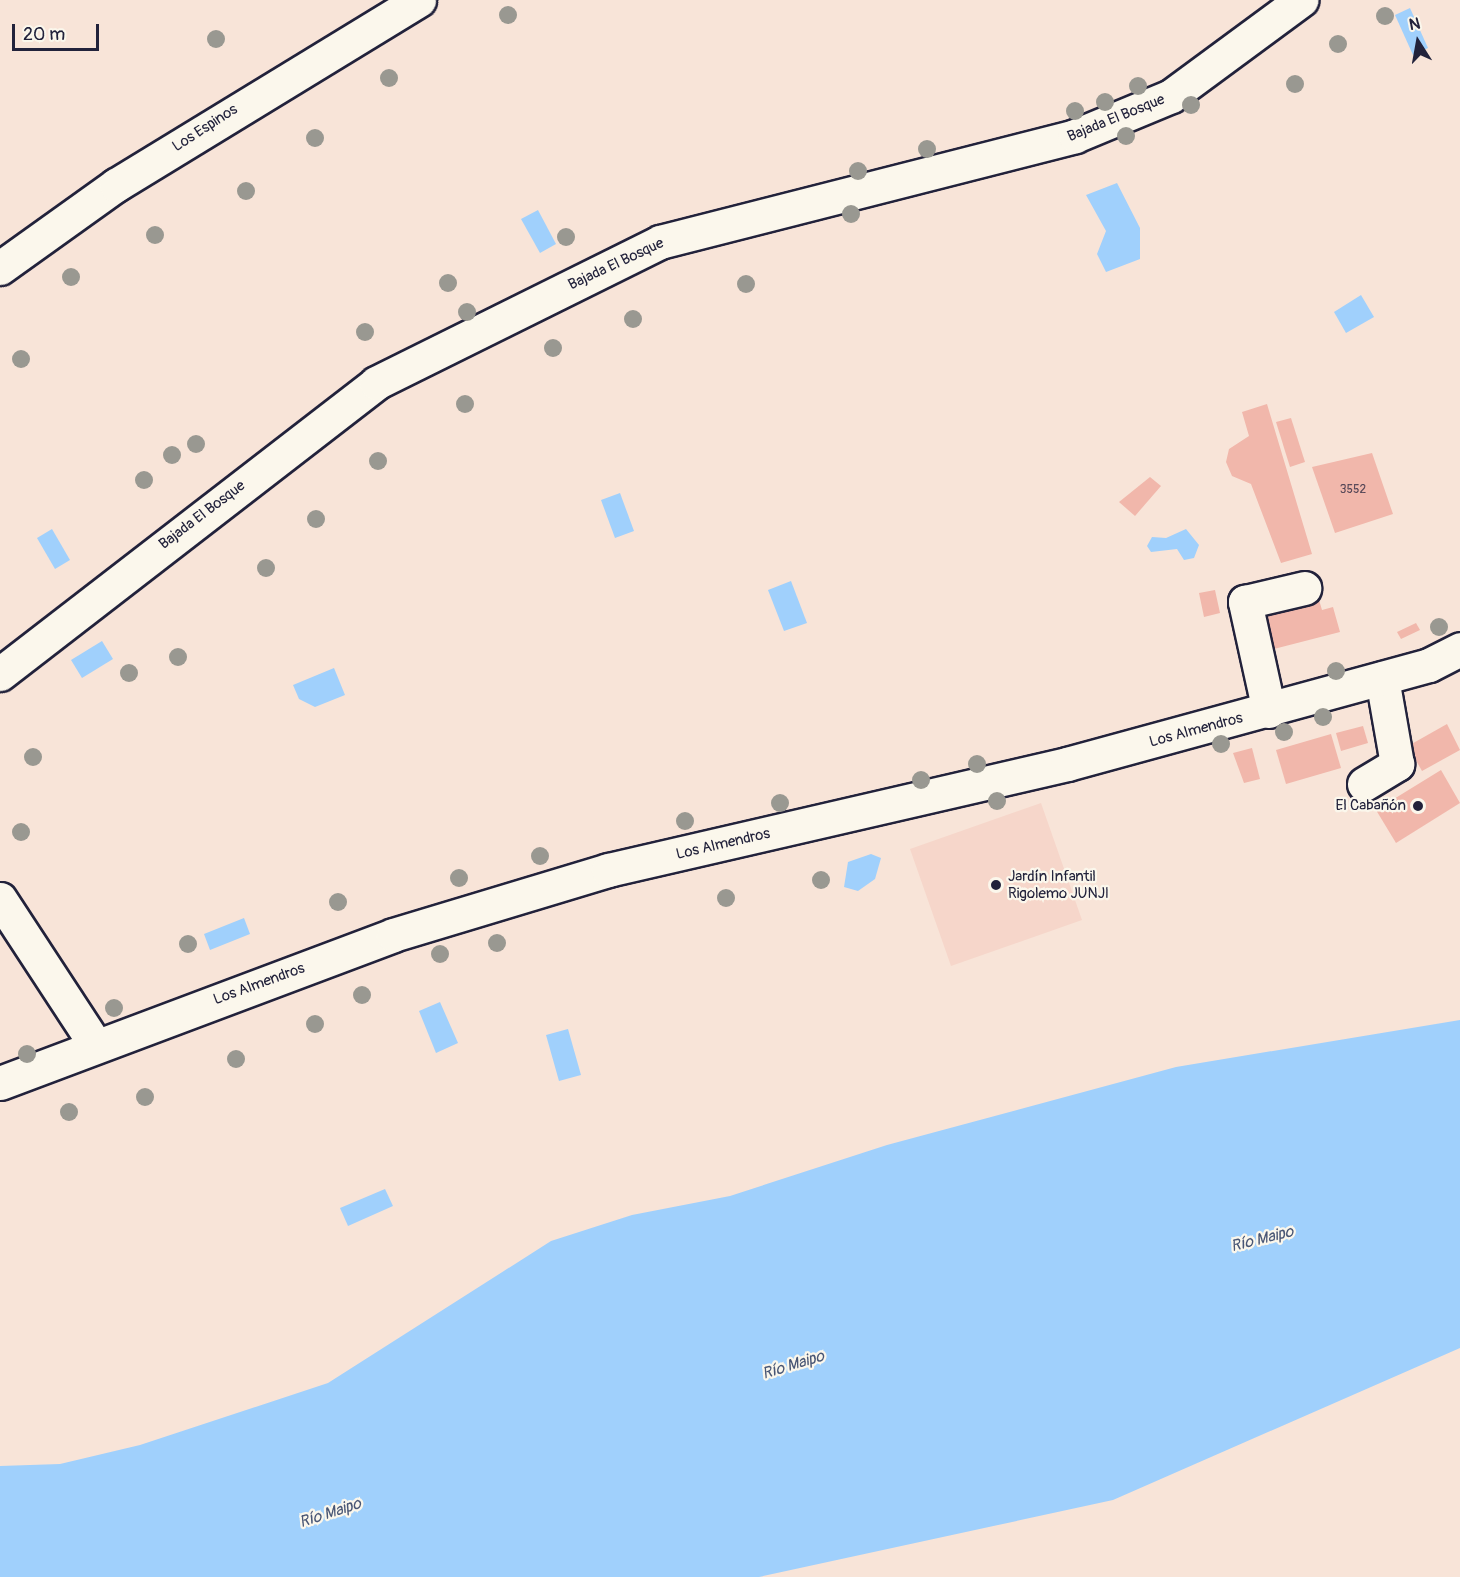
<!DOCTYPE html>
<html>
<head>
<meta charset="utf-8">
<style>
	body { margin:0 }
	#map { position:relative; width:1460px; height:1577px; overflow:hidden; background:#f8e4d8; font-family:Pangolin,sans-serif }
	div>[style] { position:absolute }
	.built>* { inset:0; background:#f6d6ca }
	.water>* { inset:0; background:#a0d0fc }
	.building>* { inset:0; background:#f1b7ab }
	.roads { filter:drop-shadow(2px 0 #22223b) drop-shadow(-2px 0 #22223b) drop-shadow(0 2px #22223b) drop-shadow(0 -2px #22223b) }
	.minor>* { height:33px; margin:-16.5px; padding:0 16.5px; transform-origin:16.5px; border-radius:16.5px; background:#fbf7ec }
	.trees>* { width:18px; height:18px; margin:-9px; border-radius:50%; background:#999891 }
	.dots>* { width:16px; height:16px; translate:-50% -50%; box-sizing:border-box; border:3px solid #fbf7ec; border-radius:50% }
	span { translate:-50% -50%; white-space:nowrap; text-align:center; line-height:1.15; -webkit-text-stroke:4.5px #fbf7ec; paint-order:stroke }
	.number-label { font-size:12px; color:#564757 }
	.number-label span { -webkit-text-stroke-width:0 }
	.street-label { font-size:15px; color:#22223b }
	.poi-label { font-size:15px; color:#22223b }
	.right { translate:-100% -50%; text-align:right }
	.left { translate:0 -50%; text-align:left }
	.water-label { font-size:16px; color:#485675; font-style:italic }
	.north { position:absolute; left:1388px; top:12px; width:60px; height:60px; -webkit-text-stroke:4px #fbf7ec; paint-order:stroke; rotate:349deg; font-size:16px; font-weight:700; line-height:24px; text-align:center; color:#22223b }
	.north::after { content:''; display:block; margin:auto; width:21px; height:27px; background:#22223b; clip-path:polygon(50% 0,100% 100%,50% 72%,0 100%) }
	.scale { position:absolute; left:12px; top:24px; width:87px; height:27px; box-sizing:border-box; border:3px solid #22223b; border-top:0; padding-left:8px; font-size:18px; line-height:21px; white-space:nowrap; color:#22223b; -webkit-text-stroke:4px #fbf7ec; paint-order:stroke }
</style>
</head>
<body>
<div id="map">
	<div class="built">
		<i style="clip-path:polygon(1041px 803px,1082px 920px,951px 966px,910px 849px)"></i>
	</div>
	<div class="water">
		<i style="clip-path:polygon(1410px 8px,1428px 48px,1413px 55px,1395px 15px)"></i>
		<i style="clip-path:polygon(1117px 183px,1140px 228px,1140px 259px,1106px 272px,1097px 254px,1106px 231px,1086px 195px)"></i>
		<i style="clip-path:polygon(538px 210px,556px 244px,540px 253px,521px 219px)"></i>
		<i style="clip-path:polygon(1361px 295px,1374px 317px,1346px 333px,1334px 312px)"></i>
		<i style="clip-path:polygon(620px 493px,634px 531px,615px 538px,601px 500px)"></i>
		<i style="clip-path:polygon(52px 529px,70px 560px,55px 569px,37px 538px)"></i>
		<i style="clip-path:polygon(1186px 529px,1199px 545px,1194px 558px,1184px 560px,1177px 549px,1151px 552px,1147px 546px,1152px 537px,1166px 538px)"></i>
		<i style="clip-path:polygon(791px 581px,807px 623px,784px 631px,768px 590px)"></i>
		<i style="clip-path:polygon(102px 641px,113px 659px,82px 678px,71px 660px)"></i>
		<i style="clip-path:polygon(334px 668px,345px 695px,315px 707px,299px 699px,293px 685px)"></i>
		<i style="clip-path:polygon(871px 854px,881px 858px,875px 879px,858px 891px,844px 887px,848px 862px)"></i>
		<i style="clip-path:polygon(244px 918px,250px 934px,210px 950px,204px 934px)"></i>
		<i style="clip-path:polygon(440px 1002px,458px 1043px,436px 1053px,419px 1011px)"></i>
		<i style="clip-path:polygon(1460px 1020px,1460px 1348px,1113px 1500px,759px 1577px,0 1577px,0 1466px,60px 1464px,140px 1445px,328px 1383px,551px 1241px,632px 1215px,730px 1196px,887px 1145px,1176px 1067px)"></i>
		<i style="clip-path:polygon(568px 1029px,581px 1075px,559px 1081px,546px 1035px)"></i>
		<i style="clip-path:polygon(385px 1189px,393px 1206px,348px 1226px,340px 1208px)"></i>
	</div>
	<div class="building">
		<i style="clip-path:polygon(1267px 404px,1312px 554px,1281px 563px,1251px 484px,1232px 476px,1226px 462px,1229px 449px,1249px 436px,1242px 412px)"></i>
		<i style="clip-path:polygon(1291px 418px,1305px 462px,1290px 467px,1276px 422px)"></i>
		<i style="clip-path:polygon(1372px 453px,1393px 514px,1335px 533px,1312px 467px)"></i>
		<i style="clip-path:polygon(1150px 477px,1161px 486px,1135px 516px,1119px 502px)"></i>
		<i style="clip-path:polygon(1215px 590px,1220px 613px,1204px 617px,1199px 593px)"></i>
		<i style="clip-path:polygon(1317px 593px,1322px 610px,1333px 607px,1340px 632px,1266px 651px,1255px 610px)"></i>
		<i style="clip-path:polygon(1416px 623px,1420px 630px,1401px 639px,1397px 632px)"></i>
		<i style="clip-path:polygon(1447px 724px,1460px 750px,1422px 771px,1408px 746px)"></i>
		<i style="clip-path:polygon(1363px 726px,1368px 743px,1341px 751px,1336px 733px)"></i>
		<i style="clip-path:polygon(1331px 734px,1341px 768px,1286px 784px,1276px 750px)"></i>
		<i style="clip-path:polygon(1252px 748px,1260px 779px,1244px 783px,1233px 753px)"></i>
		<i style="clip-path:polygon(1441px 770px,1460px 803px,1396px 843px,1376px 810px)"></i>
	</div>
	<div class="roads">
		<div class="minor">
			<i style="left:0;top:268px;width:143px;rotate:-35.6deg"></i>
			<i style="left:116px;top:185px;width:355px;rotate:-31.4deg"></i>
			<i style="left:0;top:674px;width:475px;rotate:-37.7deg"></i>
			<i style="left:376px;top:383px;width:317px;rotate:-26.4deg"></i>
			<i style="left:660px;top:242px;width:428px;rotate:-14.3deg"></i>
			<i style="left:1075px;top:136px;width:104px;rotate:-22.6deg"></i>
			<i style="left:1171px;top:96px;width:162px;rotate:-36.4deg"></i>
			<i style="left:1269px;top:711px;width:112px;rotate:-102.4deg"></i>
			<i style="left:1245px;top:602px;width:61px;rotate:-13.3deg"></i>
			<i style="left:1364px;top:784px;width:39px;rotate:-31deg"></i>
			<i style="left:1397px;top:764px;width:87px;rotate:-99.9deg"></i>
			<i style="left:0;top:899px;width:173px;rotate:56.8deg"></i>
			<i style="left:0;top:1083px;width:420px;rotate:-20.6deg"></i>
			<i style="left:393px;top:935px;width:225px;rotate:-16.8deg"></i>
			<i style="left:608px;top:870px;width:471px;rotate:-13deg"></i>
			<i style="left:1067px;top:764px;width:375px;rotate:-15.3deg"></i>
			<i style="left:1429px;top:665px;width:35px;rotate:-27deg"></i>
		</div>
	</div>
	<div class="trees">
		<i style="left:508px;top:15px"></i>
		<i style="left:1385px;top:16px"></i>
		<i style="left:216px;top:39px"></i>
		<i style="left:1338px;top:44px"></i>
		<i style="left:389px;top:78px"></i>
		<i style="left:1295px;top:84px"></i>
		<i style="left:1138px;top:86px"></i>
		<i style="left:1105px;top:102px"></i>
		<i style="left:1191px;top:105px"></i>
		<i style="left:1075px;top:111px"></i>
		<i style="left:1126px;top:136px"></i>
		<i style="left:315px;top:138px"></i>
		<i style="left:927px;top:149px"></i>
		<i style="left:858px;top:171px"></i>
		<i style="left:246px;top:191px"></i>
		<i style="left:851px;top:214px"></i>
		<i style="left:155px;top:235px"></i>
		<i style="left:566px;top:237px"></i>
		<i style="left:71px;top:277px"></i>
		<i style="left:448px;top:283px"></i>
		<i style="left:746px;top:284px"></i>
		<i style="left:467px;top:312px"></i>
		<i style="left:633px;top:319px"></i>
		<i style="left:365px;top:332px"></i>
		<i style="left:553px;top:348px"></i>
		<i style="left:21px;top:359px"></i>
		<i style="left:465px;top:404px"></i>
		<i style="left:196px;top:444px"></i>
		<i style="left:172px;top:455px"></i>
		<i style="left:378px;top:461px"></i>
		<i style="left:144px;top:480px"></i>
		<i style="left:316px;top:519px"></i>
		<i style="left:266px;top:568px"></i>
		<i style="left:1439px;top:627px"></i>
		<i style="left:178px;top:657px"></i>
		<i style="left:1336px;top:671px"></i>
		<i style="left:129px;top:673px"></i>
		<i style="left:1323px;top:717px"></i>
		<i style="left:1284px;top:732px"></i>
		<i style="left:1221px;top:744px"></i>
		<i style="left:33px;top:757px"></i>
		<i style="left:977px;top:764px"></i>
		<i style="left:921px;top:780px"></i>
		<i style="left:997px;top:801px"></i>
		<i style="left:780px;top:803px"></i>
		<i style="left:685px;top:821px"></i>
		<i style="left:21px;top:832px"></i>
		<i style="left:540px;top:856px"></i>
		<i style="left:459px;top:878px"></i>
		<i style="left:821px;top:880px"></i>
		<i style="left:726px;top:898px"></i>
		<i style="left:338px;top:902px"></i>
		<i style="left:497px;top:943px"></i>
		<i style="left:188px;top:944px"></i>
		<i style="left:440px;top:954px"></i>
		<i style="left:362px;top:995px"></i>
		<i style="left:114px;top:1008px"></i>
		<i style="left:315px;top:1024px"></i>
		<i style="left:27px;top:1054px"></i>
		<i style="left:236px;top:1059px"></i>
		<i style="left:145px;top:1097px"></i>
		<i style="left:69px;top:1112px"></i>
	</div>
	<div class="dots">
		<i style="left:1418px;top:806px;background:#22223b"></i>
		<i style="left:996px;top:885px;background:#22223b"></i>
	</div>
	<div class="number-label">
		<span style="left:1353px;top:490px">3552</span>
	</div>
	<div class="street-label">
		<span style="left:1116px;top:118px;rotate:-22deg">Bajada El Bosque</span>
		<span style="left:205px;top:128px;rotate:-33deg">Los Espinos</span>
		<span style="left:616px;top:264px;rotate:-25deg">Bajada El Bosque</span>
		<span style="left:202px;top:515px;rotate:-37deg">Bajada El Bosque</span>
		<span style="left:1196px;top:730px;rotate:-15deg">Los Almendros</span>
		<span style="left:723px;top:844px;rotate:-13deg">Los Almendros</span>
		<span style="left:259px;top:984px;rotate:-20deg">Los Almendros</span>
	</div>
	<div class="poi-label">
		<span class="right" style="left:1406px;top:806px">El Cabañón</span>
		<span class="left" style="left:1008px;top:885px">Jardín Infantil<br>Rigolemo JUNJI</span>
	</div>
	<div class="water-label">
		<span style="left:1262px;top:1239px;rotate:-14deg">Río Maipo</span>
		<span style="left:793px;top:1365px;rotate:-17deg">Río Maipo</span>
		<span style="left:330px;top:1513px;rotate:-18deg">Río Maipo</span>
	</div>
	<div class="north">N</div>
	<div class="scale">20 m</div>
</div>
</body>
</html>
